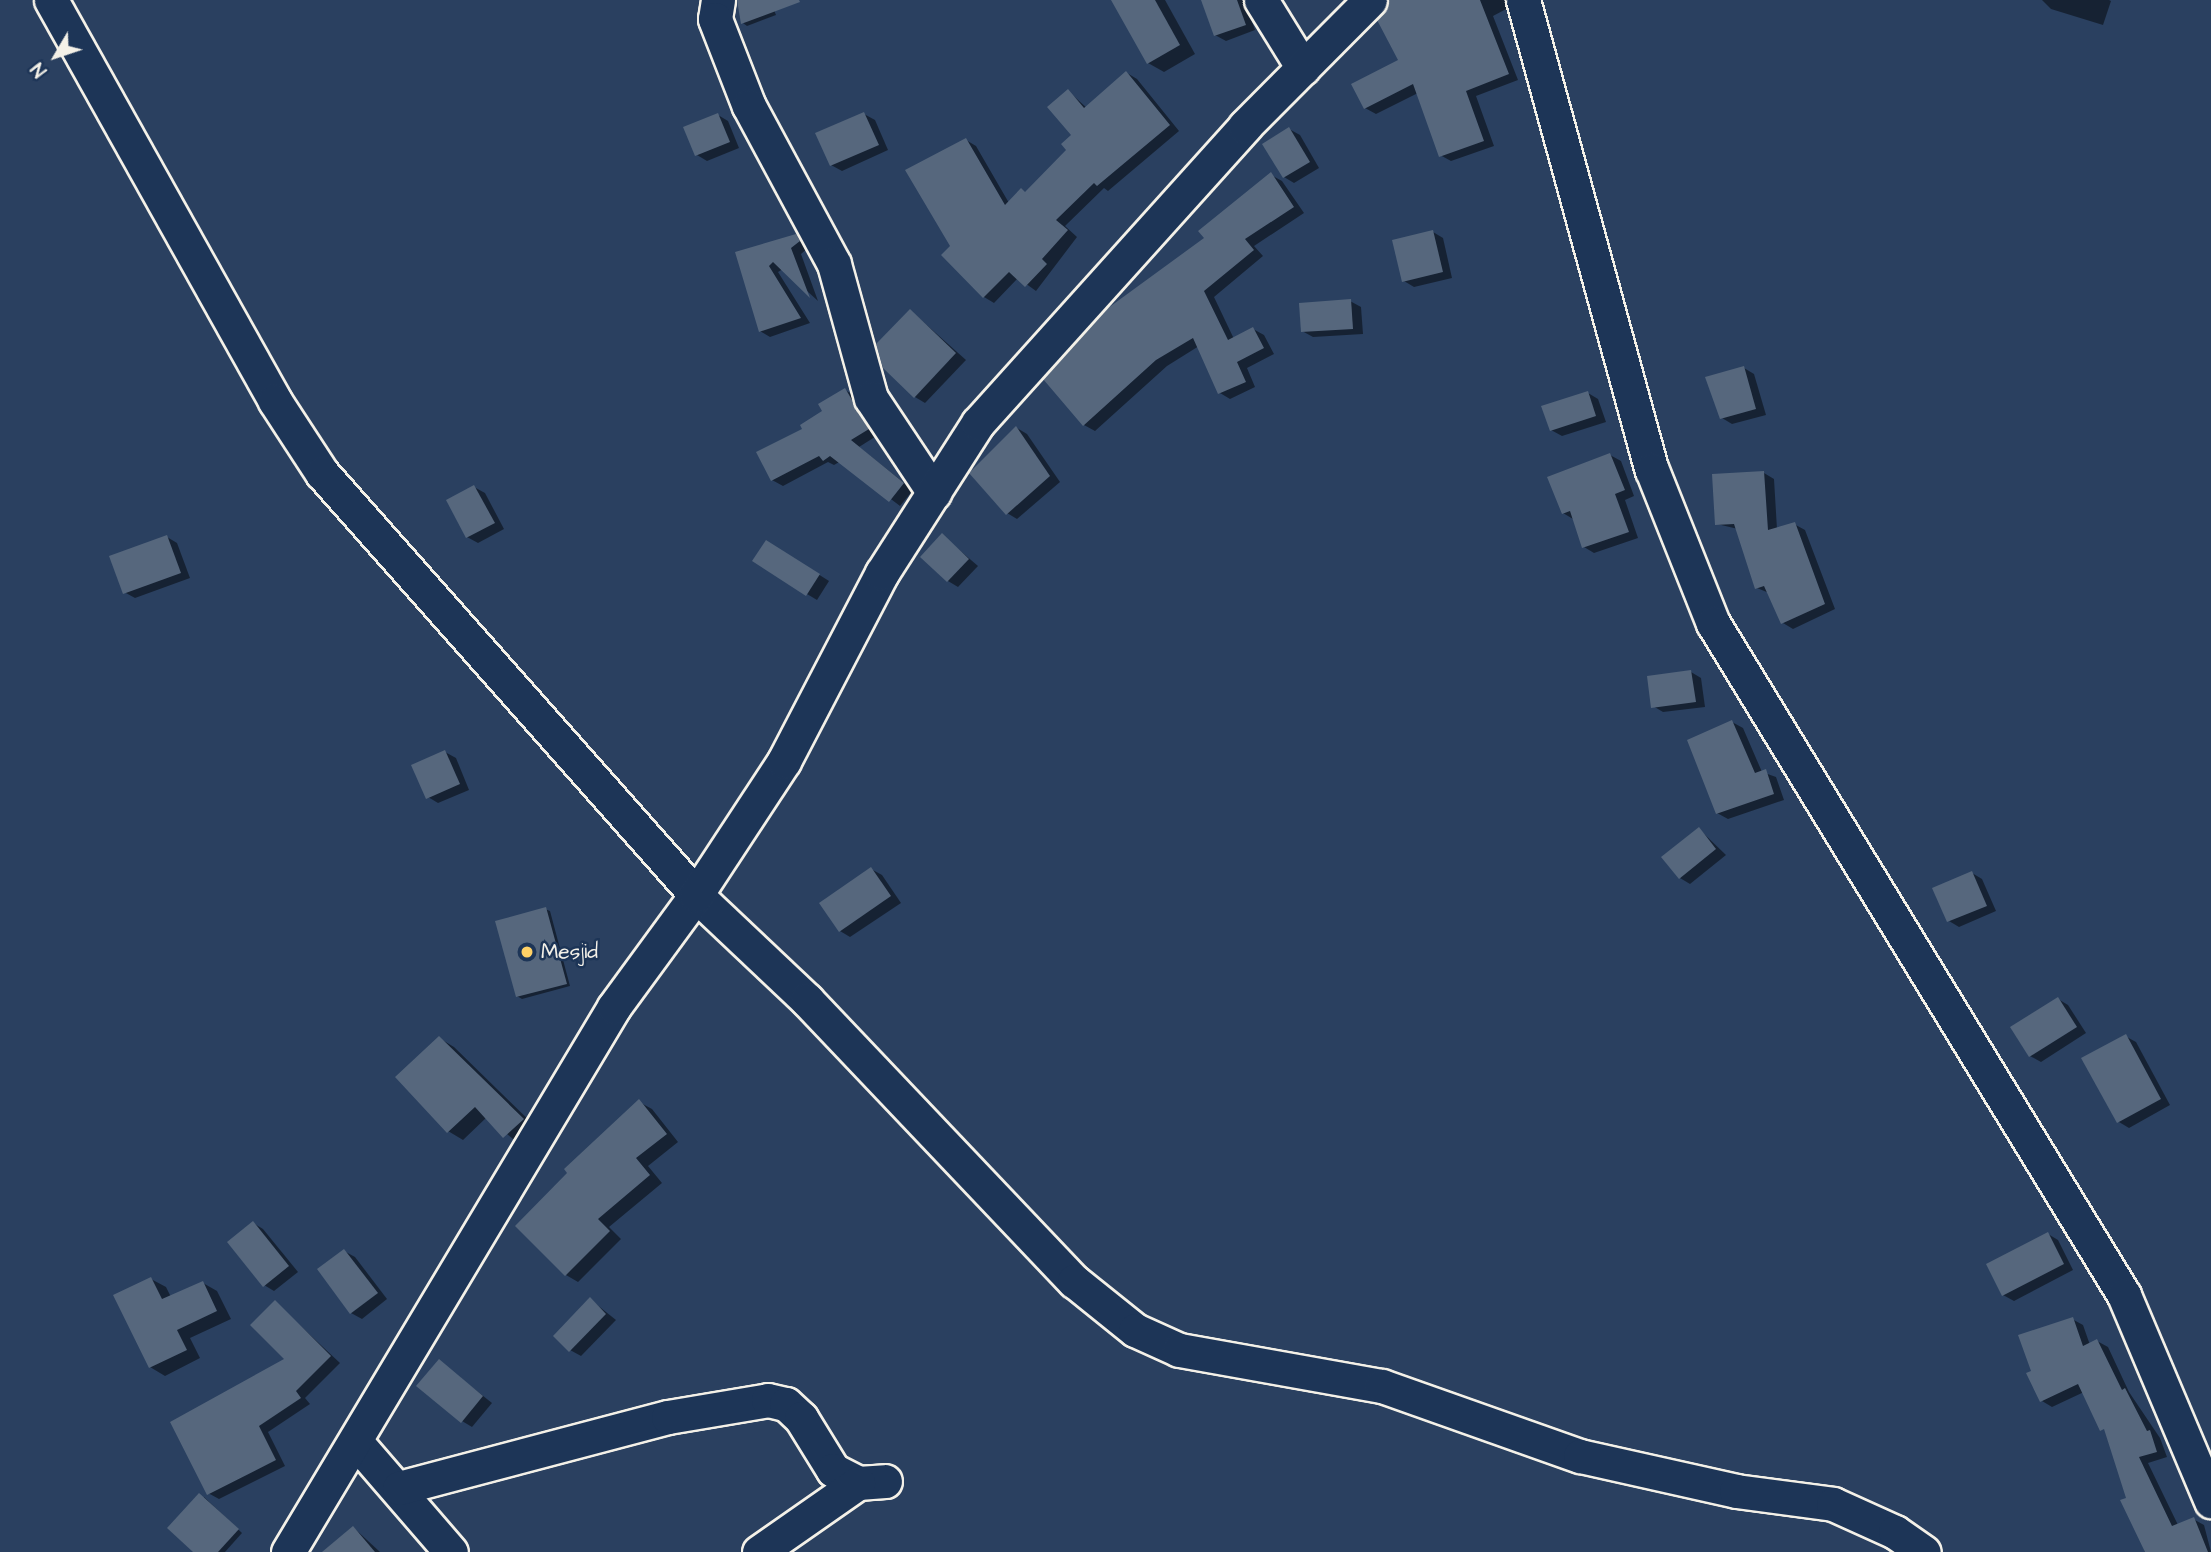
<!DOCTYPE html>
<html>
<head>
<meta charset="utf-8">
<style>
	body { margin:0 }
	#map { position:relative; width:2211px; height:1552px; overflow:hidden; background:#2a4060; font-family:"Architects Daughter",sans-serif }
	div>[style] { position:absolute }
	.shadow>* { inset:0; background:#0007 }
	.building>* { inset:0; background:#56677d }
	.roads { filter:drop-shadow(2px 0 #f4f1e8) drop-shadow(-2px 0 #f4f1e8) drop-shadow(0 2px #f4f1e8) drop-shadow(0 -2px #f4f1e8) }
	.minor>* { height:33px; margin:-16.5px; padding:0 16.5px; transform-origin:16.5px; border-radius:16.5px; background:#1d3557 }
	.dots>* { width:19px; height:19px; translate:-50% -50%; box-sizing:border-box; border:4px solid #1d3557; border-radius:50% }
	span { translate:-50% -50%; white-space:nowrap; text-align:center; line-height:1.15; -webkit-text-stroke:5px #1d3557; paint-order:stroke }
	.poi-label { font-size:21px; color:#f4f1e8 }
	.left { translate:0 -50%; text-align:left }
	.north { position:absolute; left:21px; top:21px; width:70px; height:70px; -webkit-text-stroke:5px #1d3557; paint-order:stroke; rotate:231deg; font-size:19px; font-weight:700; line-height:28px; text-align:center; color:#f4f1e8 }
	.north::after { content:''; display:block; margin:auto; width:24px; height:32px; background:#f4f1e8; clip-path:polygon(50% 0,100% 100%,50% 72%,0 100%) }
</style>
</head>
<body>
<div id="map">
	<div class="shadow">
		<i style="clip-path:polygon(747px 0,770px 0,776px 15px,747px 26px,743px 23px)"></i>
		<i style="clip-path:polygon(1113px 0,1165px 0,1195px 54px,1164px 72px,1148px 63px)"></i>
		<i style="clip-path:polygon(1203px 0,1244px 0,1255px 30px,1226px 41px,1215px 35px)"></i>
		<i style="clip-path:polygon(1393px 0,1506px 0,1510px 7px,1493px 16px,1518px 80px,1476px 96px,1494px 146px,1451px 161px,1440px 155px,1418px 93px,1376px 114px,1365px 108px,1401px 61px)"></i>
		<i style="clip-path:polygon(2042px 0,2109px 0,2111px 1px,2103px 25px,2051px 9px)"></i>
		<i style="clip-path:polygon(1127px 73px,1137px 79px,1179px 131px,1108px 191px,1104px 188px,1065px 226px,1077px 237px,1036px 291px,1018px 278px,994px 303px,984px 297px,952px 246px,966px 140px,976px 146px,1009px 203px,1027px 193px,1069px 150px,1074px 136px,1068px 91px,1087px 108px)"></i>
		<i style="clip-path:polygon(864px 114px,875px 120px,888px 150px,842px 171px,831px 165px)"></i>
		<i style="clip-path:polygon(718px 115px,728px 121px,739px 148px,707px 161px,697px 155px)"></i>
		<i style="clip-path:polygon(1289px 129px,1300px 135px,1319px 168px,1294px 183px,1284px 177px)"></i>
		<i style="clip-path:polygon(1271px 175px,1282px 181px,1304px 213px,1254px 246px,1263px 256px,1214px 297px,1234px 339px,1253px 329px,1264px 335px,1274px 354px,1247px 368px,1255px 387px,1230px 399px,1220px 393px,1199px 346px,1167px 366px,1095px 431px,1084px 425px,1046px 379px,1207px 238px)"></i>
		<i style="clip-path:polygon(1433px 232px,1443px 238px,1452px 278px,1414px 287px,1404px 281px)"></i>
		<i style="clip-path:polygon(796px 236px,809px 247px,801px 254px,818px 301px,783px 269px,778px 272px,810px 323px,770px 337px,760px 331px,737px 254px)"></i>
		<i style="clip-path:polygon(1350px 301px,1361px 307px,1363px 334px,1313px 337px,1302px 331px)"></i>
		<i style="clip-path:polygon(911px 311px,966px 360px,925px 403px,915px 397px)"></i>
		<i style="clip-path:polygon(1744px 368px,1754px 374px,1766px 415px,1732px 424px,1722px 418px)"></i>
		<i style="clip-path:polygon(845px 390px,855px 396px,878px 435px,859px 447px,913px 490px,900px 506px,841px 461px,834px 465px,828px 462px,783px 486px,772px 480px,805px 430px)"></i>
		<i style="clip-path:polygon(1588px 393px,1598px 399px,1606px 422px,1562px 436px,1551px 430px)"></i>
		<i style="clip-path:polygon(1017px 428px,1027px 434px,1060px 482px,1017px 519px,1007px 513px)"></i>
		<i style="clip-path:polygon(1610px 455px,1621px 461px,1634px 496px,1625px 500px,1638px 538px,1594px 553px,1584px 547px,1573px 519px,1563px 513px)"></i>
		<i style="clip-path:polygon(1764px 473px,1774px 479px,1777px 529px,1794px 524px,1805px 530px,1835px 609px,1793px 629px,1783px 623px,1769px 593px,1757px 588px,1738px 529px,1717px 524px)"></i>
		<i style="clip-path:polygon(474px 487px,485px 493px,504px 529px,478px 543px,467px 537px)"></i>
		<i style="clip-path:polygon(943px 536px,978px 566px,958px 587px,948px 581px)"></i>
		<i style="clip-path:polygon(167px 537px,177px 543px,190px 578px,135px 598px,124px 592px)"></i>
		<i style="clip-path:polygon(777px 548px,829px 581px,817px 600px,807px 594px)"></i>
		<i style="clip-path:polygon(1691px 672px,1701px 678px,1705px 707px,1663px 712px,1653px 706px)"></i>
		<i style="clip-path:polygon(1732px 722px,1743px 728px,1762px 772px,1776px 777px,1784px 800px,1728px 819px,1717px 813px)"></i>
		<i style="clip-path:polygon(445px 752px,456px 758px,469px 790px,438px 803px,428px 797px)"></i>
		<i style="clip-path:polygon(1699px 829px,1726px 855px,1690px 884px,1680px 878px)"></i>
		<i style="clip-path:polygon(871px 869px,882px 875px,901px 903px,850px 937px,840px 931px)"></i>
		<i style="clip-path:polygon(1972px 873px,1982px 879px,1996px 911px,1959px 927px,1949px 921px)"></i>
		<i style="clip-path:polygon(545px 909px,550px 911px,570px 986px,522px 999px,517px 996px)"></i>
		<i style="clip-path:polygon(2058px 999px,2068px 1005px,2086px 1033px,2041px 1062px,2030px 1056px)"></i>
		<i style="clip-path:polygon(2125px 1036px,2136px 1042px,2170px 1105px,2129px 1128px,2119px 1122px)"></i>
		<i style="clip-path:polygon(439px 1038px,454px 1047px,537px 1128px,520px 1145px,487px 1117px,463px 1140px,448px 1131px)"></i>
		<i style="clip-path:polygon(639px 1102px,652px 1109px,678px 1142px,648px 1166px,662px 1183px,609px 1227px,621px 1239px,578px 1282px,566px 1275px)"></i>
		<i style="clip-path:polygon(253px 1223px,263px 1229px,298px 1272px,274px 1291px,264px 1285px)"></i>
		<i style="clip-path:polygon(2048px 1234px,2058px 1240px,2073px 1270px,2014px 1301px,2003px 1295px)"></i>
		<i style="clip-path:polygon(344px 1251px,355px 1257px,387px 1299px,362px 1319px,351px 1313px)"></i>
		<i style="clip-path:polygon(151px 1279px,166px 1287px,171px 1297px,203px 1283px,217px 1291px,231px 1319px,190px 1338px,200px 1358px,165px 1376px,150px 1367px)"></i>
		<i style="clip-path:polygon(591px 1300px,616px 1320px,581px 1356px,570px 1350px)"></i>
		<i style="clip-path:polygon(275px 1302px,340px 1363px,305px 1398px,310px 1404px,268px 1432px,285px 1466px,219px 1499px,208px 1493px,287px 1360px)"></i>
		<i style="clip-path:polygon(2072px 1319px,2083px 1325px,2090px 1345px,2097px 1341px,2108px 1347px,2129px 1392px,2160px 1438px,2167px 1457px,2148px 1463px,2178px 1525px,2193px 1519px,2204px 1525px,2211px 1552px,2145px 1552px,2107px 1433px,2084px 1392px,2052px 1407px,2042px 1401px)"></i>
		<i style="clip-path:polygon(439px 1361px,492px 1403px,472px 1427px,462px 1421px)"></i>
		<i style="clip-path:polygon(204px 1497px,242px 1533px,225px 1552px,195px 1552px)"></i>
		<i style="clip-path:polygon(354px 1528px,380px 1552px,325px 1552px)"></i>
	</div>
	<div class="building">
		<i style="clip-path:polygon(737px 0,799px 0,800px 2px,741px 24px)"></i>
		<i style="clip-path:polygon(1111px 0,1155px 0,1180px 45px,1147px 64px)"></i>
		<i style="clip-path:polygon(1201px 0,1237px 0,1246px 25px,1214px 36px)"></i>
		<i style="clip-path:polygon(1389px 0,1480px 0,1509px 74px,1466px 91px,1484px 141px,1439px 157px,1413px 84px,1364px 109px,1351px 84px,1398px 60px,1377px 20px)"></i>
		<i style="clip-path:polygon(1126px 71px,1170px 125px,1097px 186px,1094px 183px,1056px 220px,1068px 230px,1042px 259px,1047px 264px,1025px 287px,1009px 272px,983px 298px,941px 255px,950px 246px,905px 170px,966px 138px,1005px 205px,1021px 188px,1025px 192px,1066px 150px,1061px 144px,1071px 135px,1047px 107px,1068px 89px,1084px 108px)"></i>
		<i style="clip-path:polygon(864px 112px,879px 145px,830px 166px,815px 133px)"></i>
		<i style="clip-path:polygon(718px 113px,730px 142px,695px 156px,683px 127px)"></i>
		<i style="clip-path:polygon(1289px 127px,1310px 162px,1283px 178px,1262px 144px)"></i>
		<i style="clip-path:polygon(1271px 172px,1294px 207px,1245px 239px,1254px 250px,1204px 291px,1228px 340px,1253px 327px,1264px 348px,1237px 362px,1246px 382px,1218px 394px,1193px 338px,1156px 360px,1083px 426px,1043px 379px,1104px 311px,1204px 238px,1198px 231px)"></i>
		<i style="clip-path:polygon(1433px 230px,1443px 272px,1402px 282px,1392px 240px)"></i>
		<i style="clip-path:polygon(796px 234px,800px 241px,791px 248px,810px 298px,773px 262px,769px 266px,801px 318px,759px 332px,735px 252px)"></i>
		<i style="clip-path:polygon(1351px 299px,1353px 329px,1301px 332px,1299px 303px)"></i>
		<i style="clip-path:polygon(910px 309px,956px 353px,914px 398px,883px 368px,876px 344px)"></i>
		<i style="clip-path:polygon(1744px 366px,1756px 409px,1720px 419px,1705px 377px)"></i>
		<i style="clip-path:polygon(845px 388px,869px 429px,851px 440px,904px 483px,889px 502px,830px 456px,823px 461px,819px 456px,771px 481px,756px 452px,802px 429px,800px 425px,822px 411px,818px 404px)"></i>
		<i style="clip-path:polygon(1588px 391px,1596px 416px,1550px 431px,1541px 406px)"></i>
		<i style="clip-path:polygon(1016px 426px,1050px 476px,1006px 515px,969px 473px)"></i>
		<i style="clip-path:polygon(1610px 453px,1625px 490px,1615px 494px,1629px 532px,1582px 548px,1570px 511px,1562px 514px,1547px 477px)"></i>
		<i style="clip-path:polygon(1764px 471px,1768px 530px,1795px 522px,1825px 604px,1781px 624px,1764px 586px,1755px 589px,1734px 524px,1715px 525px,1712px 474px)"></i>
		<i style="clip-path:polygon(474px 485px,495px 523px,466px 538px,446px 500px)"></i>
		<i style="clip-path:polygon(942px 533px,969px 559px,947px 582px,920px 557px)"></i>
		<i style="clip-path:polygon(167px 535px,181px 573px,123px 594px,109px 556px)"></i>
		<i style="clip-path:polygon(766px 540px,820px 574px,806px 596px,752px 561px)"></i>
		<i style="clip-path:polygon(1691px 670px,1696px 702px,1651px 708px,1647px 676px)"></i>
		<i style="clip-path:polygon(1732px 720px,1755px 773px,1766px 769px,1774px 794px,1716px 814px,1687px 740px)"></i>
		<i style="clip-path:polygon(445px 750px,460px 784px,426px 799px,411px 765px)"></i>
		<i style="clip-path:polygon(1699px 827px,1716px 849px,1679px 879px,1661px 857px)"></i>
		<i style="clip-path:polygon(871px 867px,891px 896px,839px 932px,819px 903px)"></i>
		<i style="clip-path:polygon(1972px 871px,1987px 906px,1947px 922px,1932px 888px)"></i>
		<i style="clip-path:polygon(546px 907px,567px 984px,516px 997px,495px 921px)"></i>
		<i style="clip-path:polygon(2058px 997px,2077px 1027px,2029px 1057px,2010px 1027px)"></i>
		<i style="clip-path:polygon(2126px 1034px,2161px 1099px,2117px 1123px,2081px 1058px)"></i>
		<i style="clip-path:polygon(439px 1036px,524px 1119px,503px 1138px,475px 1107px,447px 1133px,395px 1077px)"></i>
		<i style="clip-path:polygon(639px 1099px,667px 1134px,636px 1158px,650px 1175px,598px 1219px,610px 1231px,565px 1276px,515px 1226px,567px 1173px,564px 1169px)"></i>
		<i style="clip-path:polygon(253px 1221px,289px 1266px,263px 1287px,227px 1242px)"></i>
		<i style="clip-path:polygon(2048px 1232px,2064px 1264px,2002px 1296px,1986px 1264px)"></i>
		<i style="clip-path:polygon(344px 1249px,378px 1293px,350px 1314px,317px 1269px)"></i>
		<i style="clip-path:polygon(151px 1277px,162px 1299px,203px 1281px,217px 1311px,177px 1330px,187px 1350px,149px 1368px,113px 1295px)"></i>
		<i style="clip-path:polygon(590px 1297px,606px 1314px,569px 1352px,553px 1336px)"></i>
		<i style="clip-path:polygon(275px 1300px,331px 1356px,296px 1391px,301px 1398px,259px 1426px,276px 1460px,207px 1495px,170px 1422px,284px 1359px,250px 1325px)"></i>
		<i style="clip-path:polygon(2073px 1317px,2083px 1346px,2097px 1339px,2122px 1390px,2125px 1388px,2147px 1431px,2150px 1430px,2157px 1452px,2139px 1457px,2172px 1526px,2194px 1517px,2208px 1552px,2145px 1552px,2120px 1500px,2126px 1498px,2104px 1429px,2100px 1431px,2078px 1384px,2040px 1402px,2026px 1373px,2031px 1371px,2018px 1335px)"></i>
		<i style="clip-path:polygon(439px 1359px,483px 1396px,461px 1423px,416px 1386px)"></i>
		<i style="clip-path:polygon(199px 1493px,239px 1529px,218px 1552px,193px 1552px,167px 1528px)"></i>
		<i style="clip-path:polygon(353px 1526px,375px 1552px,322px 1552px)"></i>
	</div>
	<div class="roads">
		<div class="minor">
			<i style="left:51px;top:0;width:459px;rotate:60.8deg"></i>
			<i style="left:275px;top:401px;width:86px;rotate:56.9deg"></i>
			<i style="left:322px;top:473px;width:564px;rotate:48.45deg"></i>
			<i style="left:696px;top:895px;width:153px;rotate:43.4deg"></i>
			<i style="left:807px;top:1000px;width:388px;rotate:46.5deg"></i>
			<i style="left:1074px;top:1281px;width:78px;rotate:38.8deg"></i>
			<i style="left:1135px;top:1330px;width:48px;rotate:24.4deg"></i>
			<i style="left:1179px;top:1350px;width:206px;rotate:10.1deg"></i>
			<i style="left:1382px;top:1386px;width:210px;rotate:19.5deg"></i>
			<i style="left:1580px;top:1456px;width:160px;rotate:12.6deg"></i>
			<i style="left:1736px;top:1491px;width:98px;rotate:7.6deg"></i>
			<i style="left:1833px;top:1504px;width:68px;rotate:24.3deg"></i>
			<i style="left:1895px;top:1532px;width:35px;rotate:35deg"></i>
			<i style="left:718px;top:0;width:19px;rotate:99deg"></i>
			<i style="left:715px;top:19px;width:93px;rotate:68.7deg"></i>
			<i style="left:749px;top:106px;width:179px;rotate:61.7deg"></i>
			<i style="left:834px;top:264px;width:139px;rotate:74.6deg"></i>
			<i style="left:871px;top:398px;width:114px;rotate:56.4deg"></i>
			<i style="left:1261px;top:0;width:80px;rotate:58.3deg"></i>
			<i style="left:1523px;top:0;width:487px;rotate:74.7deg"></i>
			<i style="left:1652px;top:470px;width:165px;rotate:68.3deg"></i>
			<i style="left:1713px;top:623px;width:788px;rotate:58.55deg"></i>
			<i style="left:2124px;top:1295px;width:224px;rotate:67.1deg"></i>
			<i style="left:356px;top:1442px;width:145px;rotate:49.2deg"></i>
			<i style="left:399px;top:1488px;width:278px;rotate:-14.8deg"></i>
			<i style="left:668px;top:1417px;width:101px;rotate:-9.6deg"></i>
			<i style="left:768px;top:1400px;width:18px;rotate:13deg"></i>
			<i style="left:786px;top:1404px;width:21px;rotate:43deg"></i>
			<i style="left:801px;top:1418px;width:61px;rotate:58.4deg"></i>
			<i style="left:833px;top:1470px;width:28px;rotate:27deg"></i>
			<i style="left:858px;top:1483px;width:27px;rotate:-4deg"></i>
			<i style="left:288px;top:1552px;width:635px;rotate:-59.11deg"></i>
			<i style="left:614px;top:1007px;width:139px;rotate:-53.8deg"></i>
			<i style="left:696px;top:895px;width:160px;rotate:-56.7deg"></i>
			<i style="left:784px;top:761px;width:212px;rotate:-62.5deg"></i>
			<i style="left:882px;top:573px;width:178px;rotate:-57.4deg"></i>
			<i style="left:978px;top:423px;width:399px;rotate:-48deg"></i>
			<i style="left:1245px;top:126px;width:177px;rotate:-45.2deg"></i>
			<i style="left:759px;top:1552px;width:121px;rotate:-34.9deg"></i>
		</div>
	</div>
	<div class="dots">
		<i style="left:527px;top:952px;background:#ffd166"></i>
	</div>
	<div class="poi-label">
		<span class="left" style="left:541px;top:952px">Mesjid</span>
	</div>
	<div class="north">N</div>
</div>
</body>
</html>
